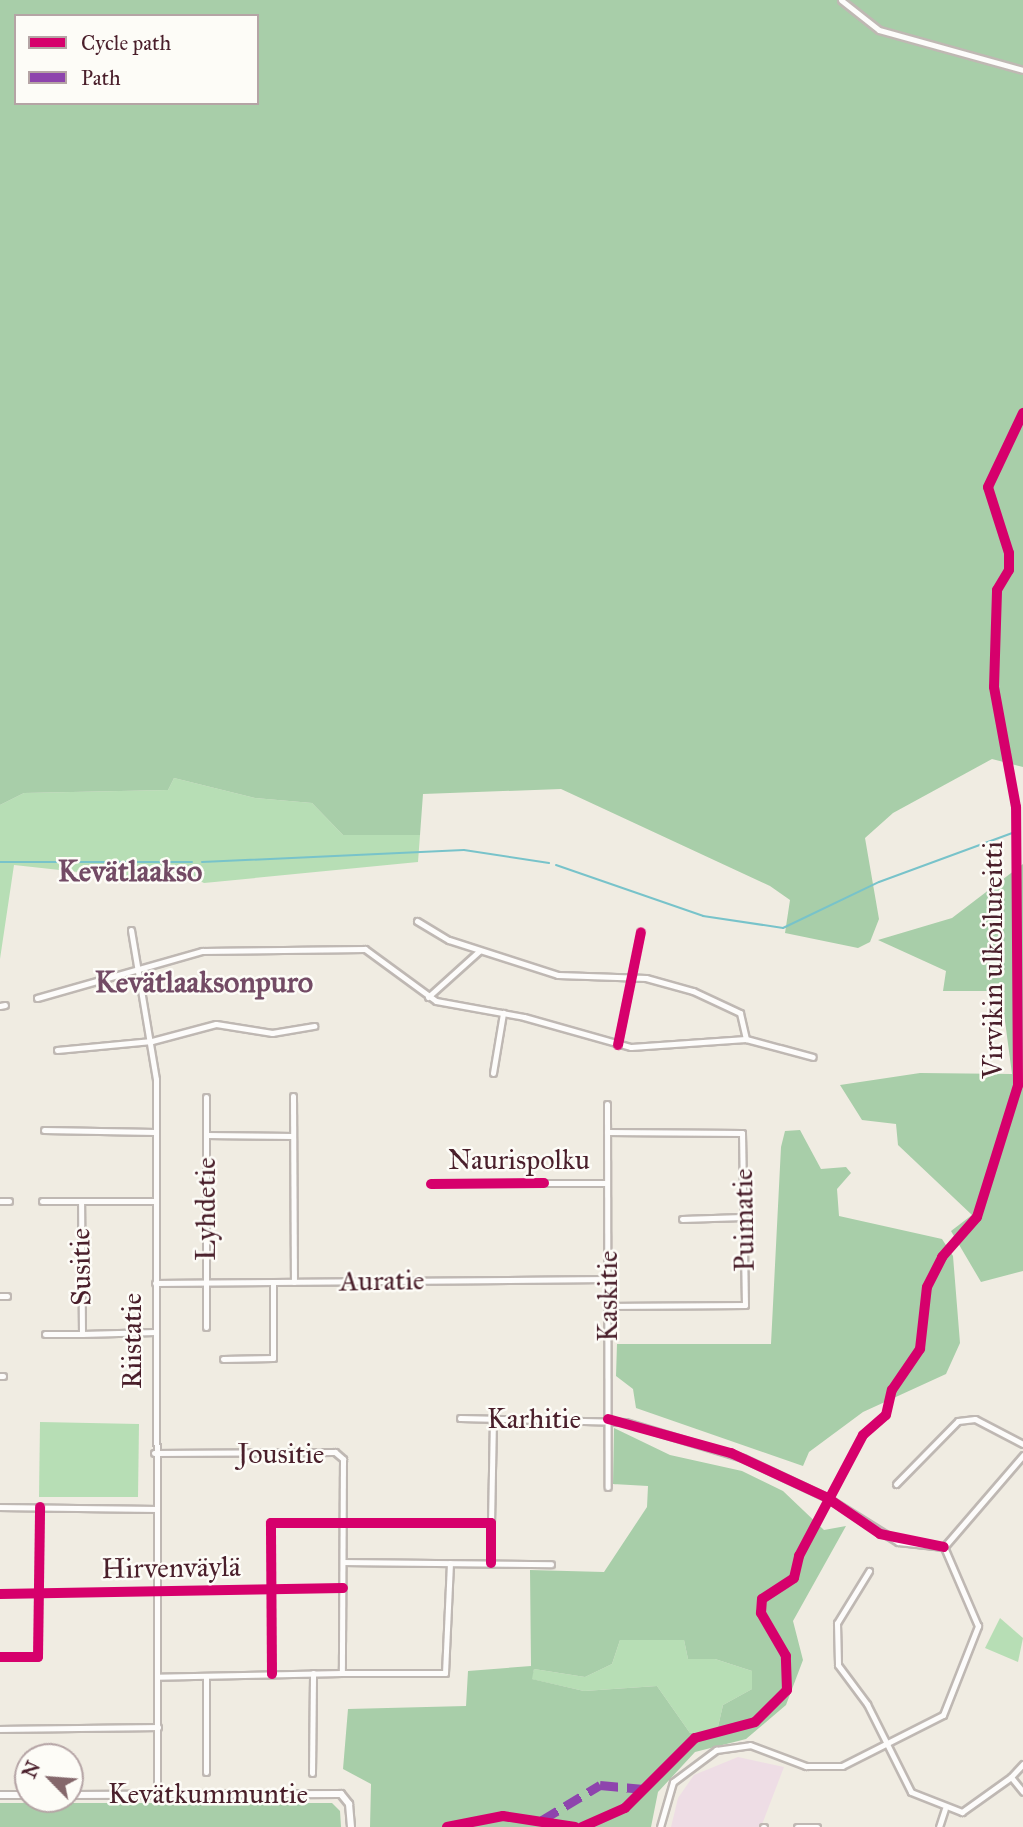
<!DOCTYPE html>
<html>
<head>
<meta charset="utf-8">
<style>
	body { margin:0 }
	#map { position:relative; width:1023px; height:1827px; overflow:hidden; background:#f0ece2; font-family:"IM FELL Great Primer",serif }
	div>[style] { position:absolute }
	.built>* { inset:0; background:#eedde5 }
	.green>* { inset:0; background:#b7deb5 }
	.forest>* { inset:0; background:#a8cea9 }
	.stream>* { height:2px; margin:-1px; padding:0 1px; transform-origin:1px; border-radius:1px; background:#78c3ca }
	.roads { filter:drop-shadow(2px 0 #bfb8b3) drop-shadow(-2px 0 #bfb8b3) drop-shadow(0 2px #bfb8b3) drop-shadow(0 -2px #bfb8b3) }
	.minor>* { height:5px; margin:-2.5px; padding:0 2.5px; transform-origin:2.5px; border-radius:2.5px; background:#fdfcfb }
	.tertiary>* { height:6px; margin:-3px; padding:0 3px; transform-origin:3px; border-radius:3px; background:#fdfcfb }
	.quiet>* { height:9px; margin-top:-4.5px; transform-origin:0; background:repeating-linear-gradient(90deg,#8e44ad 0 18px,transparent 0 27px) }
	.cycleway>* { height:10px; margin:-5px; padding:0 5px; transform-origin:5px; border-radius:5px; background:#d6006c }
	span { translate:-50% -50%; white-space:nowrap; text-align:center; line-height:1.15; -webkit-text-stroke:5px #fdfcf7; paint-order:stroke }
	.street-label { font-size:28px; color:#4a1f2b }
	.neighbourhood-label { font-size:30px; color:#734b65; font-weight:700 }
	.legend { position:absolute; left:14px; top:14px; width:245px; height:91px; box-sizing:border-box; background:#fdfcf7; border:2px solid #b5a4a5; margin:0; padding:9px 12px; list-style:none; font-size:21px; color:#4a1f2b }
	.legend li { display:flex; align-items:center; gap:14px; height:35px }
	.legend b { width:35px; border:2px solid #b5a4a5 }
	.north { position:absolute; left:14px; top:1743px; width:70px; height:70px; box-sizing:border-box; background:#fdfcf7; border:2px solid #b5a4a5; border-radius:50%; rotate:295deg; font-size:19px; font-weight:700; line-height:28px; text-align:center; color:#4a1f2b }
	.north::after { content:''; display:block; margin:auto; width:24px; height:32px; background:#84676b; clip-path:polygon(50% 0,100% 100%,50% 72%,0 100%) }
</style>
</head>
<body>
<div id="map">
	<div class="built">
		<i style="clip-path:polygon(738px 1757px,784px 1767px,761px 1827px,671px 1827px,678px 1798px,694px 1775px)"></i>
	</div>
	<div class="green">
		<i style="clip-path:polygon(174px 778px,255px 798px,312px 803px,343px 835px,420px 835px,418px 862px,204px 883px,182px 872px,124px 877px,14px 865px,0 959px,0 805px,24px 793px,168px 790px)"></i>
		<i style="clip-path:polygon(40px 1422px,139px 1424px,138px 1497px,39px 1497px)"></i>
		<i style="clip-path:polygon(1000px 1618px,1023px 1638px,1018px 1662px,985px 1648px)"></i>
		<i style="clip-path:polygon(620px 1640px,684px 1640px,688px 1659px,715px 1659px,752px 1671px,752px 1689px,723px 1705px,717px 1731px,690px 1733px,657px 1686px,584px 1691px,531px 1679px,534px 1669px,585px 1677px,612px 1664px)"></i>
	</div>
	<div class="forest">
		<i style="clip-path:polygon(evenodd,0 0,1023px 0,1023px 767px,992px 759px,893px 813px,865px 838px,879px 919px,870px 942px,858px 948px,785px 933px,790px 900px,770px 886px,561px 789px,423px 794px,420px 835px,343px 835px,312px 803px,255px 798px,174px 778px,168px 790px,24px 793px,0 805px,0 0,16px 16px,257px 16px,257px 103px,16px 103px,16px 16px)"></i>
		<i style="clip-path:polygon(1023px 864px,1023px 1271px,981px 1282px,951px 1231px,972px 1215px,898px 1145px,896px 1124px,862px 1120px,840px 1085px,920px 1073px,1012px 1074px,1001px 991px,943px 991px,946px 971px,878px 940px,952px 918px)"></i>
		<i style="clip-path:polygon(800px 1130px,821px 1169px,846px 1167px,851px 1173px,837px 1189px,839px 1216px,942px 1239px,953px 1256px,960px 1343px,946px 1374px,863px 1412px,809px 1452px,803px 1466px,636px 1408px,633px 1389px,616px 1376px,617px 1344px,771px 1344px,781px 1147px,785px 1131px)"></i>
		<i style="clip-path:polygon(evenodd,614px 1428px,670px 1455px,742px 1471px,783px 1491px,824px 1530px,846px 1526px,793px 1621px,803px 1660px,786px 1705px,746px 1739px,695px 1752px,658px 1792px,651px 1827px,370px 1827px,371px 1784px,343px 1769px,348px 1709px,466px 1706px,468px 1671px,531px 1666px,530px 1570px,604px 1572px,647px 1507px,648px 1486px,613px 1484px,614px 1428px,620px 1640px,684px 1640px,688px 1659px,715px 1659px,752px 1671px,752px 1689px,723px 1705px,717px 1731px,690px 1733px,657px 1686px,584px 1691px,532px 1679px,534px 1669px,585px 1677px,612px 1664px,620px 1640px)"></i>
		<i style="clip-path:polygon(0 1803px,332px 1803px,340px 1811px,341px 1827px,0 1827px)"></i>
	</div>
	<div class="stream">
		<i style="left:0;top:862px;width:192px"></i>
		<i style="left:202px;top:862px;width:262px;rotate:-2.6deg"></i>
		<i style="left:464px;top:850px;width:86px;rotate:8.7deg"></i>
		<i style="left:556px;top:865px;width:156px;rotate:19.1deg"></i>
		<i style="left:703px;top:916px;width:81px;rotate:8.5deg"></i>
		<i style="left:783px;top:928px;width:106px;rotate:-25.6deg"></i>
		<i style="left:879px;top:882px;width:142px;rotate:-20.2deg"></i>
	</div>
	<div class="roads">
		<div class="minor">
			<i style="left:841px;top:0;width:48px;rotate:38.3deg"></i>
			<i style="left:879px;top:30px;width:149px;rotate:15.5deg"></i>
			<i style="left:417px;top:921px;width:37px;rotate:31deg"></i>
			<i style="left:449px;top:940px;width:114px;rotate:17.8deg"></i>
			<i style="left:558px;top:975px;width:88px;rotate:2deg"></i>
			<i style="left:646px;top:978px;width:49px;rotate:15.5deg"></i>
			<i style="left:693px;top:991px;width:52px;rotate:25.1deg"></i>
			<i style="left:740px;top:1013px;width:27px;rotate:77deg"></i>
			<i style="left:131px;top:930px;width:151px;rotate:80.5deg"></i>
			<i style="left:156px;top:1079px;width:715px;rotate:89.92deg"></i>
			<i style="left:428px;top:997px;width:69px;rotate:-42deg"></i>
			<i style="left:37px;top:998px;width:172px;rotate:-15.9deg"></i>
			<i style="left:202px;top:951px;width:163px;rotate:-0.7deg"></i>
			<i style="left:365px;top:949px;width:88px;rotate:36.2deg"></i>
			<i style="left:436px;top:1001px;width:89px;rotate:10.3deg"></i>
			<i style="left:524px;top:1017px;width:111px;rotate:15.7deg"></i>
			<i style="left:631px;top:1047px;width:115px;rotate:-4deg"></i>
			<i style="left:746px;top:1039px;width:69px;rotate:15deg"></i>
			<i style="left:0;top:1006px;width:5px;rotate:-11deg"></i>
			<i style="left:57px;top:1050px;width:95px;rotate:-5.4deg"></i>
			<i style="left:152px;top:1041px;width:66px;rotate:-14.9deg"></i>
			<i style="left:216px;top:1024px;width:57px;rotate:9.1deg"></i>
			<i style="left:272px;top:1033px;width:43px;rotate:-9.5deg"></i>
			<i style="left:493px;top:1073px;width:61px;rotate:-80.5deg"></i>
			<i style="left:293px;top:1096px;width:186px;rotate:89.7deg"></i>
			<i style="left:206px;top:1097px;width:230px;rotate:90deg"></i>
			<i style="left:607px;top:1104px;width:383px;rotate:89.9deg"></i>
			<i style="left:44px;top:1130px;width:111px;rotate:1deg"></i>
			<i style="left:607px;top:1132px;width:135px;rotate:0.4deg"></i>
			<i style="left:742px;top:1133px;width:172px;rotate:89deg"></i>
			<i style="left:745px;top:1305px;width:137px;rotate:179.6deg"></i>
			<i style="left:206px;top:1135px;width:87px;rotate:0.7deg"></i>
			<i style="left:544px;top:1183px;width:63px"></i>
			<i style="left:0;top:1201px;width:9px"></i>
			<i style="left:42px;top:1201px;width:39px"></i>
			<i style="left:682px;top:1219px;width:61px;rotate:-1.9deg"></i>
			<i style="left:155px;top:1283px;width:453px;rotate:-0.5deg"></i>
			<i style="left:0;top:1296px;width:7px"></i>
			<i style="left:155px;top:1332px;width:73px;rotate:178.4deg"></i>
			<i style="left:82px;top:1334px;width:133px;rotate:-90.4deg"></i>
			<i style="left:81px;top:1201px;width:75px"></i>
			<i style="left:45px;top:1334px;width:37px"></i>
			<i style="left:223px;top:1359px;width:50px;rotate:-1.1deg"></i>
			<i style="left:273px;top:1358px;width:75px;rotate:-90deg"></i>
			<i style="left:0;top:1376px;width:3px"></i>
			<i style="left:460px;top:1418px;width:165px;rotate:1.4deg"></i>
			<i style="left:625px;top:1422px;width:123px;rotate:17deg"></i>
			<i style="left:743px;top:1458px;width:92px;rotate:25.2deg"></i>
			<i style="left:826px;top:1497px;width:85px;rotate:32deg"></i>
			<i style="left:898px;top:1542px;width:46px;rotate:6.2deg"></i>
			<i style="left:154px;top:1453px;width:181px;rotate:-0.3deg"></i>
			<i style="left:335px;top:1452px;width:11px;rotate:41deg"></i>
			<i style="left:343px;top:1459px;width:214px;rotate:90.3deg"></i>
			<i style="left:342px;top:1673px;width:185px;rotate:178.8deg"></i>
			<i style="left:896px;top:1484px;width:88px;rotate:-45.5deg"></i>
			<i style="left:958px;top:1421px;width:17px;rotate:-7deg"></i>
			<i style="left:975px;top:1419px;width:54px;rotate:27.5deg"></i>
			<i style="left:0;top:1507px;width:155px;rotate:0.7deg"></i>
			<i style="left:491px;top:1523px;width:104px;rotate:-88.9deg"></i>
			<i style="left:344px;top:1562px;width:207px;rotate:0.6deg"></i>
			<i style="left:869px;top:1571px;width:61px;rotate:121.6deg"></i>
			<i style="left:837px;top:1623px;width:42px;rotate:88.6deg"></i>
			<i style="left:838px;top:1665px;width:49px;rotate:53.4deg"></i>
			<i style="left:867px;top:1704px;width:98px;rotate:63.4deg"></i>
			<i style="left:911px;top:1792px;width:55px;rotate:21.4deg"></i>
			<i style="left:962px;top:1812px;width:60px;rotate:-35.5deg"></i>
			<i style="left:342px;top:1673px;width:103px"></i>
			<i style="left:445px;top:1673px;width:110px;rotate:-87.4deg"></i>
			<i style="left:206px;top:1676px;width:96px;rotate:90deg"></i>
			<i style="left:0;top:1729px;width:158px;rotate:-0.7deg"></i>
			<i style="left:1023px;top:1764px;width:18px;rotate:133deg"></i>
			<i style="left:1011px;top:1777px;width:19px;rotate:51deg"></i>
			<i style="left:312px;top:1773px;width:100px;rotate:-89.4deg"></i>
			<i style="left:660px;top:1827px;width:47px;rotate:-73.9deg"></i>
			<i style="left:673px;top:1782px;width:54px;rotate:-36.7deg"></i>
			<i style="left:716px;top:1750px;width:34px;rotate:-8deg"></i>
			<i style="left:750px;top:1745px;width:60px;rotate:20.6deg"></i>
			<i style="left:806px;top:1766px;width:36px"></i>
			<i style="left:842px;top:1766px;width:113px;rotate:-26.8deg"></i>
			<i style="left:943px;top:1715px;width:96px;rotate:-68.5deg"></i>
			<i style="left:978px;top:1626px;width:86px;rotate:-113.3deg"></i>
			<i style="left:944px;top:1547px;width:121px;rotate:-49.3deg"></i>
			<i style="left:763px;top:1827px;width:1px"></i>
			<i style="left:797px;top:1827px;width:20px"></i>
			<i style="left:939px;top:1827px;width:19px;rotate:-72deg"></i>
		</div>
		<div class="tertiary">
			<i style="left:0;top:1795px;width:28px"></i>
			<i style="left:70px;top:1795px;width:271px;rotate:-0.2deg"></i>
			<i style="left:341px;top:1794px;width:13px;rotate:51deg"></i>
			<i style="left:349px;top:1804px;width:23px;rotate:85deg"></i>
		</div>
	</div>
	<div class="quiet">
		<i style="left:542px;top:1820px;width:68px;rotate:-31.1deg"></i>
		<i style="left:600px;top:1785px;width:44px;rotate:5.2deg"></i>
	</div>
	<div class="cycleway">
		<i style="left:618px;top:1045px;width:115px;rotate:-78.5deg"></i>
		<i style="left:431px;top:1184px;width:113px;rotate:-0.5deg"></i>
		<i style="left:608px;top:1419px;width:128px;rotate:15.5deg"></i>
		<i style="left:731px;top:1453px;width:105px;rotate:24.9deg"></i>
		<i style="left:826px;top:1497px;width:65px;rotate:34.4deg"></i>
		<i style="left:880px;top:1534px;width:65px;rotate:11.5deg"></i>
		<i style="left:0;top:1594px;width:343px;rotate:-1deg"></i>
		<i style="left:0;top:1657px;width:38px"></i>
		<i style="left:38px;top:1657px;width:150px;rotate:-89.2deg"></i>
		<i style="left:272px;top:1674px;width:151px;rotate:-90.4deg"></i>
		<i style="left:271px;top:1523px;width:220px"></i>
		<i style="left:491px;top:1523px;width:40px;rotate:90deg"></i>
		<i style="left:447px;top:1827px;width:57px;rotate:-11.1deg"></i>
		<i style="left:503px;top:1816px;width:73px;rotate:8.7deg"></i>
		<i style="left:582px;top:1827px;width:47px;rotate:-23.8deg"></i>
		<i style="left:625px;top:1808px;width:99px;rotate:-45deg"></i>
		<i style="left:695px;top:1738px;width:62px;rotate:-14.9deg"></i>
		<i style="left:755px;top:1722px;width:45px;rotate:-45deg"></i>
		<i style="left:787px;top:1690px;width:34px;rotate:-92deg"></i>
		<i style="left:786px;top:1656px;width:50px;rotate:-120.2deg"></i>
		<i style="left:761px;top:1613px;width:14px;rotate:-86deg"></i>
		<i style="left:762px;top:1599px;width:38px;rotate:-33deg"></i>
		<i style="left:794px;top:1578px;width:23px;rotate:-77deg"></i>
		<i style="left:799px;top:1556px;width:137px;rotate:-62.1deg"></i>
		<i style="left:863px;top:1435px;width:30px;rotate:-41deg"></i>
		<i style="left:886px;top:1415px;width:26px;rotate:-77deg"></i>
		<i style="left:892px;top:1390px;width:50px;rotate:-55.7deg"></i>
		<i style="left:920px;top:1349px;width:62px;rotate:-83.6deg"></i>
		<i style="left:927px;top:1287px;width:34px;rotate:-63deg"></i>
		<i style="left:942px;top:1257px;width:53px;rotate:-48.8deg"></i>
		<i style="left:977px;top:1217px;width:138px;rotate:-72.7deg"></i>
		<i style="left:1018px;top:1085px;width:278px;rotate:-90.4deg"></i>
		<i style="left:1016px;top:807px;width:122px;rotate:-100.4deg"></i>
		<i style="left:994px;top:687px;width:97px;rotate:-88.2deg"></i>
		<i style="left:997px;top:590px;width:23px;rotate:-59deg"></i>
		<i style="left:1009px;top:570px;width:17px;rotate:-90deg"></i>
		<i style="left:1009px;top:553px;width:69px;rotate:-107.7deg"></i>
		<i style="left:988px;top:487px;width:82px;rotate:-64.7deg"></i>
	</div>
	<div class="street-label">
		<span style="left:993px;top:960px;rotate:-90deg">Virvikin ulkoilureitti</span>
		<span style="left:519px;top:1160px">Naurispolku</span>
		<span style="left:206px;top:1209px;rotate:-90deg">Lyhdetie</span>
		<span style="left:744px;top:1220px;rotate:-91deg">Puimatie</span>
		<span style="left:81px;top:1267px;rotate:-91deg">Susitie</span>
		<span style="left:382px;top:1281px;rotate:-1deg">Auratie</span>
		<span style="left:608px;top:1296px;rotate:-90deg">Kaskitie</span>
		<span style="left:132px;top:1341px;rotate:-90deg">Riistatie</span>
		<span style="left:534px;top:1419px">Karhitie</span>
		<span style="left:281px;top:1454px">Jousitie</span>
		<span style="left:171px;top:1568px;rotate:-1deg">Hirvenväylä</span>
		<span style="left:208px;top:1794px">Kevätkummuntie</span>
	</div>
	<div class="neighbourhood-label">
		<span style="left:130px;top:871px">Kevätlaakso</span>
		<span style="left:204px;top:982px">Kevätlaaksonpuro</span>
	</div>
	<ul class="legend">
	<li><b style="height:9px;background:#d6006c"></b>Cycle path</li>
	<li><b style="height:9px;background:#8e44ad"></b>Path</li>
	</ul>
	<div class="north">N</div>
</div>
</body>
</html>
